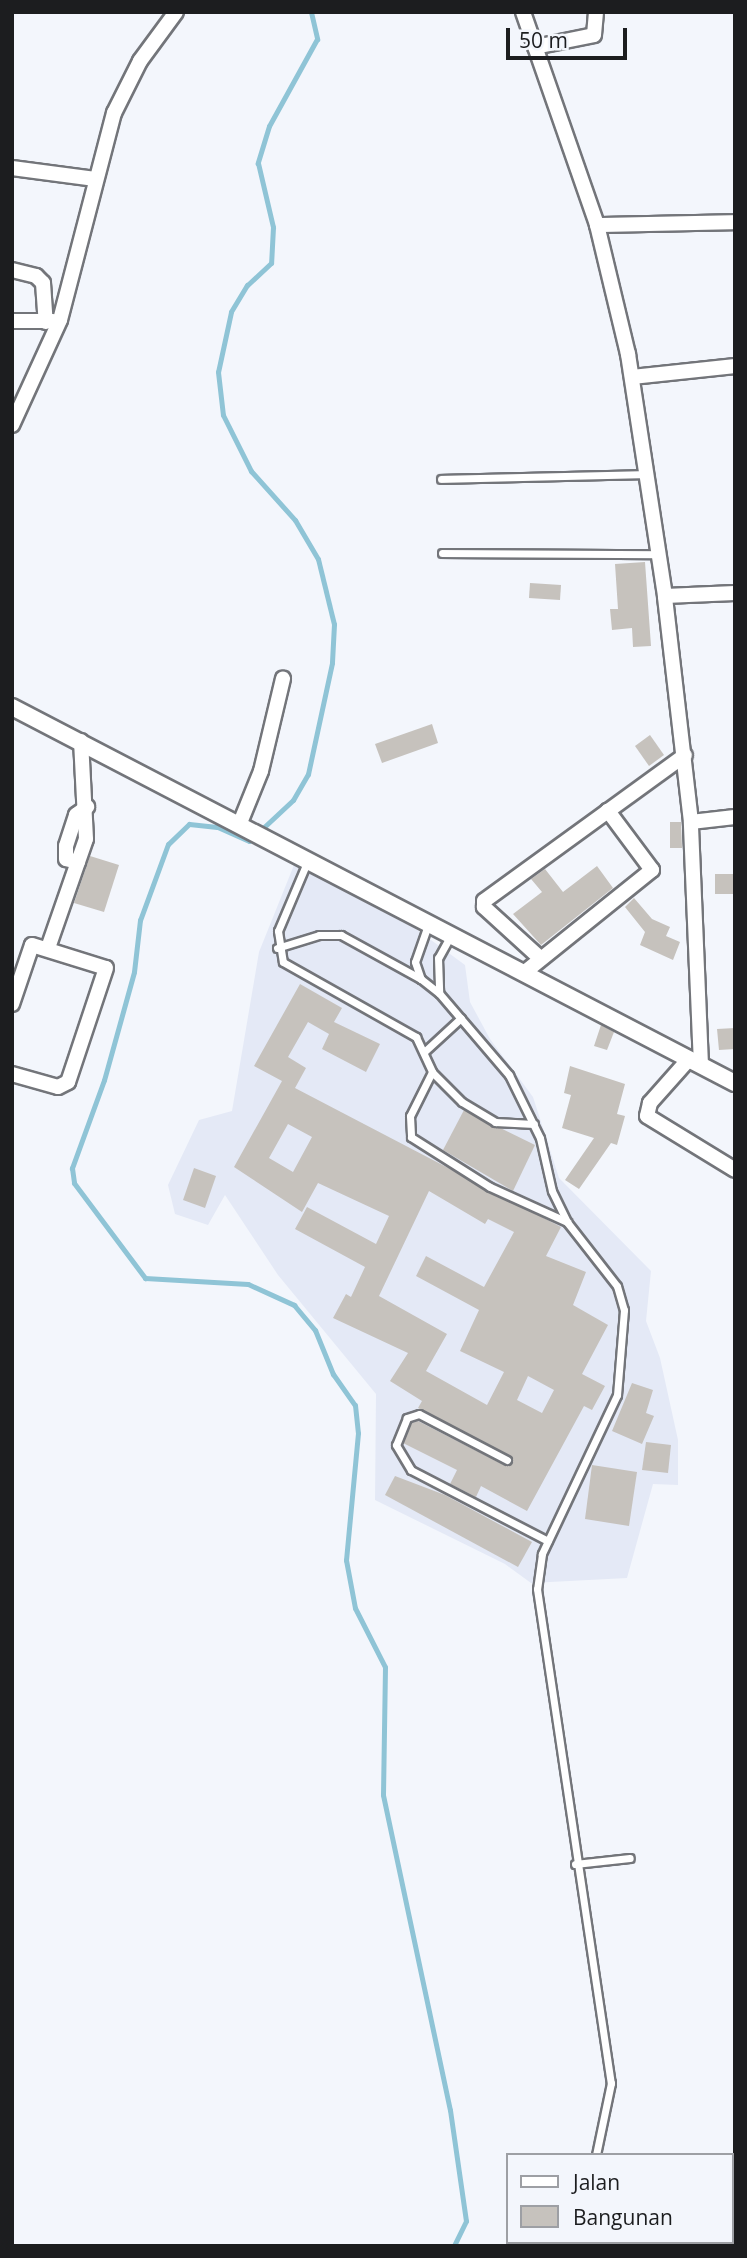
<!DOCTYPE html>
<html>
<head>
<meta charset="utf-8">
<style>
	body { margin:0 }
	#map { position:relative; width:747px; height:2258px; overflow:hidden; background:#f3f6fc; font-family:"Open Sans",sans-serif }
	div>[style] { position:absolute }
	.built>* { inset:0; background:#e4e9f6 }
	.stream>* { height:5px; margin:-2.5px; padding:0 2.5px; transform-origin:2.5px; border-radius:2.5px; background:#8fc4d6 }
	.building>* { inset:0; background:#c6c2bd }
	.roads { filter:drop-shadow(2px 0 #73757a) drop-shadow(-2px 0 #73757a) drop-shadow(0 2px #73757a) drop-shadow(0 -2px #73757a) }
	.service>* { height:7px; margin:-3.5px; padding:0 3.5px; transform-origin:3.5px; border-radius:3.5px; background:#fff }
	.minor>* { height:14px; margin:-7px; padding:0 7px; transform-origin:7px; border-radius:7px; background:#fff }
	.tertiary>* { height:16px; margin:-8px; padding:0 8px; transform-origin:8px; border-radius:8px; background:#fff }
	span { translate:-50% -50%; white-space:nowrap; text-align:center; line-height:1.15; -webkit-text-stroke:5px #f3f6fc; paint-order:stroke }
	.frame { position:absolute; inset:0; border:14px solid #1c1d1f; pointer-events:none }
	.legend { position:absolute; left:506px; top:2153px; width:228px; height:91px; box-sizing:border-box; background:#f3f6fc; border:2px solid #9d9fa4; margin:0; padding:9px 12px; list-style:none; font-size:21px; color:#1c1d1f }
	.legend li { display:flex; align-items:center; gap:14px; height:35px }
	.legend b { width:35px; border:2px solid #9d9fa4 }
	.scale { position:absolute; left:506px; top:28px; width:121px; height:32px; box-sizing:border-box; border:4px solid #1c1d1f; border-top:0; padding-left:9px; font-size:21px; line-height:24px; white-space:nowrap; color:#1c1d1f; -webkit-text-stroke:5px #f3f6fc; paint-order:stroke }
</style>
</head>
<body>
<div id="map">
	<div class="built">
		<i style="clip-path:polygon(294px 865px,416px 929px,465px 965px,470px 1002px,490px 1039px,533px 1097px,559px 1178px,651px 1271px,646px 1321px,660px 1358px,678px 1440px,678px 1485px,653px 1484px,627px 1578px,531px 1583px,505px 1564px,375px 1500px,376px 1394px,278px 1275px,225px 1195px,208px 1225px,175px 1214px,168px 1185px,199px 1120px,232px 1111px,259px 952px)"></i>
	</div>
	<div class="stream">
		<i style="left:311px;top:12px;width:28px;rotate:77deg"></i>
		<i style="left:317px;top:39px;width:99px;rotate:118.9deg"></i>
		<i style="left:269px;top:126px;width:39px;rotate:107deg"></i>
		<i style="left:258px;top:163px;width:66px;rotate:76.8deg"></i>
		<i style="left:273px;top:227px;width:36px;rotate:93deg"></i>
		<i style="left:271px;top:263px;width:33px;rotate:137deg"></i>
		<i style="left:247px;top:285px;width:31px;rotate:121deg"></i>
		<i style="left:231px;top:312px;width:61px;rotate:102.2deg"></i>
		<i style="left:218px;top:372px;width:43px;rotate:83.4deg"></i>
		<i style="left:223px;top:415px;width:63px;rotate:63.4deg"></i>
		<i style="left:251px;top:471px;width:66px;rotate:48.1deg"></i>
		<i style="left:295px;top:520px;width:45px;rotate:59.5deg"></i>
		<i style="left:318px;top:559px;width:67px;rotate:76.2deg"></i>
		<i style="left:334px;top:624px;width:39px;rotate:93deg"></i>
		<i style="left:332px;top:663px;width:114px;rotate:102.2deg"></i>
		<i style="left:308px;top:774px;width:30px;rotate:120deg"></i>
		<i style="left:293px;top:800px;width:60px;rotate:137deg"></i>
		<i style="left:249px;top:841px;width:35px;rotate:-156deg"></i>
		<i style="left:217px;top:827px;width:28px;rotate:-174deg"></i>
		<i style="left:189px;top:824px;width:29px;rotate:136deg"></i>
		<i style="left:168px;top:844px;width:81px;rotate:110.2deg"></i>
		<i style="left:140px;top:920px;width:52px;rotate:96.6deg"></i>
		<i style="left:134px;top:972px;width:112px;rotate:105.5deg"></i>
		<i style="left:104px;top:1080px;width:94px;rotate:110deg"></i>
		<i style="left:72px;top:1168px;width:15px;rotate:82deg"></i>
		<i style="left:74px;top:1183px;width:119px;rotate:53.2deg"></i>
		<i style="left:145px;top:1278px;width:103px;rotate:3.3deg"></i>
		<i style="left:248px;top:1284px;width:51px;rotate:24.5deg"></i>
		<i style="left:294px;top:1305px;width:33px;rotate:50deg"></i>
		<i style="left:315px;top:1330px;width:48px;rotate:67.8deg"></i>
		<i style="left:333px;top:1374px;width:38px;rotate:55deg"></i>
		<i style="left:355px;top:1405px;width:28px;rotate:84deg"></i>
		<i style="left:358px;top:1433px;width:128px;rotate:95.4deg"></i>
		<i style="left:346px;top:1560px;width:49px;rotate:79.4deg"></i>
		<i style="left:355px;top:1608px;width:66px;rotate:63deg"></i>
		<i style="left:385px;top:1667px;width:128px;rotate:90.9deg"></i>
		<i style="left:383px;top:1795px;width:322px;rotate:78deg"></i>
		<i style="left:450px;top:2110px;width:112px;rotate:81.8deg"></i>
		<i style="left:466px;top:2221px;width:28px;rotate:116deg"></i>
	</div>
	<div class="building">
		<i style="clip-path:polygon(645px 562px,651px 646px,633px 647px,632px 628px,612px 630px,610px 609px,618px 609px,615px 564px)"></i>
		<i style="clip-path:polygon(530px 583px,561px 585px,560px 600px,529px 598px)"></i>
		<i style="clip-path:polygon(432px 724px,438px 743px,382px 763px,375px 744px)"></i>
		<i style="clip-path:polygon(650px 735px,664px 755px,649px 766px,635px 746px)"></i>
		<i style="clip-path:polygon(670px 822px,681px 822px,682px 848px,670px 848px)"></i>
		<i style="clip-path:polygon(90px 856px,119px 865px,104px 912px,74px 903px)"></i>
		<i style="clip-path:polygon(597px 866px,613px 888px,541px 945px,513px 914px,542px 892px,531px 879px,545px 869px,563px 892px)"></i>
		<i style="clip-path:polygon(715px 874px,735px 874px,735px 894px,715px 894px)"></i>
		<i style="clip-path:polygon(634px 898px,652px 919px,670px 927px,666px 936px,680px 942px,673px 960px,640px 945px,645px 932px,625px 907px)"></i>
		<i style="clip-path:polygon(evenodd,300px 984px,342px 1008px,334px 1022px,380px 1044px,366px 1072px,322px 1049px,329px 1034px,308px 1022px,288px 1057px,306px 1068px,295px 1088px,561px 1227px,546px 1256px,586px 1272px,573px 1305px,608px 1325px,582px 1374px,605px 1386px,592px 1410px,584px 1406px,527px 1511px,481px 1486px,476px 1497px,450px 1484px,457px 1470px,403px 1443px,412px 1423px,418px 1421px,504px 1465px,513px 1460px,418px 1408px,422px 1401px,390px 1381px,408px 1353px,333px 1318px,346px 1294px,351px 1297px,365px 1267px,295px 1229px,307px 1207px,376px 1244px,389px 1216px,318px 1183px,302px 1212px,234px 1167px,282px 1081px,254px 1066px,300px 984px,288px 1124px,312px 1137px,293px 1172px,269px 1158px,288px 1124px,300px 984px,429px 1191px,485px 1224px,488px 1219px,514px 1232px,484px 1287px,426px 1256px,416px 1276px,479px 1310px,460px 1351px,504px 1372px,487px 1405px,426px 1371px,447px 1334px,379px 1296px,429px 1191px,300px 984px,528px 1376px,554px 1390px,542px 1413px,517px 1400px,528px 1376px)"></i>
		<i style="clip-path:polygon(601px 1025px,614px 1032px,607px 1050px,594px 1046px)"></i>
		<i style="clip-path:polygon(735px 1028px,735px 1049px,719px 1050px,717px 1029px)"></i>
		<i style="clip-path:polygon(570px 1066px,625px 1084px,617px 1114px,625px 1116px,617px 1145px,611px 1143px,579px 1189px,565px 1180px,594px 1138px,562px 1128px,571px 1095px,564px 1093px)"></i>
		<i style="clip-path:polygon(464px 1110px,535px 1145px,513px 1191px,443px 1150px)"></i>
		<i style="clip-path:polygon(194px 1168px,216px 1176px,205px 1208px,183px 1200px)"></i>
		<i style="clip-path:polygon(632px 1383px,653px 1390px,646px 1413px,654px 1416px,642px 1444px,612px 1431px)"></i>
		<i style="clip-path:polygon(646px 1442px,671px 1445px,668px 1473px,642px 1470px)"></i>
		<i style="clip-path:polygon(592px 1465px,637px 1472px,629px 1526px,585px 1519px)"></i>
		<i style="clip-path:polygon(395px 1476px,445px 1495px,532px 1542px,518px 1567px,385px 1495px)"></i>
	</div>
	<div class="roads">
		<div class="service">
			<i style="left:441px;top:479px;width:205px;rotate:-1.4deg"></i>
			<i style="left:442px;top:553px;width:216px;rotate:0.3deg"></i>
			<i style="left:308px;top:860px;width:77px;rotate:112.9deg"></i>
			<i style="left:278px;top:931px;width:31px;rotate:81deg"></i>
			<i style="left:283px;top:962px;width:153px;rotate:29.4deg"></i>
			<i style="left:416px;top:1037px;width:38px;rotate:65deg"></i>
			<i style="left:432px;top:1072px;width:42px;rotate:45deg"></i>
			<i style="left:462px;top:1102px;width:39px;rotate:31deg"></i>
			<i style="left:495px;top:1122px;width:39px;rotate:3deg"></i>
			<i style="left:429px;top:922px;width:42px;rotate:109.3deg"></i>
			<i style="left:415px;top:962px;width:18px;rotate:71deg"></i>
			<i style="left:421px;top:979px;width:23px;rotate:38deg"></i>
			<i style="left:451px;top:935px;width:26px;rotate:119deg"></i>
			<i style="left:438px;top:958px;width:35px;rotate:88deg"></i>
			<i style="left:439px;top:993px;width:108px;rotate:49.5deg"></i>
			<i style="left:509px;top:1075px;width:70px;rotate:63.8deg"></i>
			<i style="left:540px;top:1138px;width:54px;rotate:77.2deg"></i>
			<i style="left:552px;top:1191px;width:34px;rotate:64deg"></i>
			<i style="left:567px;top:1222px;width:81px;rotate:52deg"></i>
			<i style="left:617px;top:1286px;width:25px;rotate:74deg"></i>
			<i style="left:624px;top:1310px;width:85px;rotate:94.7deg"></i>
			<i style="left:617px;top:1395px;width:176px;rotate:115.3deg"></i>
			<i style="left:542px;top:1554px;width:35px;rotate:98deg"></i>
			<i style="left:537px;top:1589px;width:500px;rotate:81.5deg"></i>
			<i style="left:611px;top:2083px;width:74px;rotate:101.8deg"></i>
			<i style="left:277px;top:948px;width:44px;rotate:-17.2deg"></i>
			<i style="left:319px;top:935px;width:22px"></i>
			<i style="left:341px;top:935px;width:91px;rotate:28.8deg"></i>
			<i style="left:424px;top:1052px;width:50px;rotate:-42.6deg"></i>
			<i style="left:432px;top:1072px;width:49px;rotate:116.6deg"></i>
			<i style="left:410px;top:1116px;width:21px;rotate:87deg"></i>
			<i style="left:411px;top:1137px;width:93px;rotate:32.3deg"></i>
			<i style="left:490px;top:1187px;width:85px;rotate:24.4deg"></i>
			<i style="left:507px;top:1460px;width:99px;rotate:-152.4deg"></i>
			<i style="left:419px;top:1414px;width:13px;rotate:162deg"></i>
			<i style="left:407px;top:1418px;width:29px;rotate:112deg"></i>
			<i style="left:396px;top:1445px;width:29px;rotate:59deg"></i>
			<i style="left:411px;top:1470px;width:154px;rotate:27.4deg"></i>
			<i style="left:575px;top:1864px;width:55px;rotate:-6.2deg"></i>
			<i style="left:583px;top:2246px;width:4px;rotate:-90deg"></i>
		</div>
		<div class="minor">
			<i style="left:523px;top:12px;width:225px;rotate:70.8deg"></i>
			<i style="left:597px;top:225px;width:133px;rotate:76.5deg"></i>
			<i style="left:628px;top:354px;width:245px;rotate:81.3deg"></i>
			<i style="left:535px;top:47px;width:60px;rotate:-11.5deg"></i>
			<i style="left:594px;top:35px;width:23px;rotate:-85deg"></i>
			<i style="left:12px;top:168px;width:84px;rotate:7.5deg"></i>
			<i style="left:597px;top:225px;width:138px;rotate:-1.2deg"></i>
			<i style="left:12px;top:270px;width:25px;rotate:14deg"></i>
			<i style="left:36px;top:276px;width:10px;rotate:45deg"></i>
			<i style="left:43px;top:283px;width:39px;rotate:86deg"></i>
			<i style="left:12px;top:321px;width:41px"></i>
			<i style="left:632px;top:377px;width:104px;rotate:-6.1deg"></i>
			<i style="left:12px;top:425px;width:115px;rotate:-65.4deg"></i>
			<i style="left:60px;top:320px;width:214px;rotate:-75.4deg"></i>
			<i style="left:114px;top:113px;width:58px;rotate:-63.4deg"></i>
			<i style="left:140px;top:61px;width:61px;rotate:-53.7deg"></i>
			<i style="left:691px;top:822px;width:227px;rotate:-96.6deg"></i>
			<i style="left:665px;top:596px;width:70px;rotate:-2.5deg"></i>
			<i style="left:240px;top:823px;width:56px;rotate:-68deg"></i>
			<i style="left:261px;top:771px;width:95px;rotate:-76.6deg"></i>
			<i style="left:78px;top:862px;width:12px;rotate:-166deg"></i>
			<i style="left:66px;top:859px;width:13px;rotate:-90deg"></i>
			<i style="left:66px;top:846px;width:33px;rotate:-72deg"></i>
			<i style="left:76px;top:815px;width:14px;rotate:-36deg"></i>
			<i style="left:48px;top:948px;width:115px;rotate:-70.8deg"></i>
			<i style="left:86px;top:839px;width:98px;rotate:-92.9deg"></i>
			<i style="left:540px;top:958px;width:76px;rotate:-137.7deg"></i>
			<i style="left:484px;top:907px;width:6px;rotate:-90deg"></i>
			<i style="left:484px;top:901px;width:153px;rotate:-36deg"></i>
			<i style="left:525px;top:972px;width:163px;rotate:-38.8deg"></i>
			<i style="left:652px;top:870px;width:74px;rotate:-126.7deg"></i>
			<i style="left:608px;top:811px;width:95px;rotate:-36deg"></i>
			<i style="left:12px;top:1004px;width:62px;rotate:-71.3deg"></i>
			<i style="left:32px;top:945px;width:77px;rotate:17.3deg"></i>
			<i style="left:106px;top:968px;width:120px;rotate:108.4deg"></i>
			<i style="left:68px;top:1082px;width:11px;rotate:153deg"></i>
			<i style="left:58px;top:1087px;width:48px;rotate:-164.2deg"></i>
			<i style="left:689px;top:1059px;width:59px;rotate:131.6deg"></i>
			<i style="left:650px;top:1103px;width:13px;rotate:103deg"></i>
			<i style="left:647px;top:1116px;width:103px;rotate:31.5deg"></i>
			<i style="left:701px;top:1065px;width:243px;rotate:-92.4deg"></i>
			<i style="left:691px;top:822px;width:44px;rotate:-6.5deg"></i>
		</div>
		<div class="tertiary">
			<i style="left:12px;top:707px;width:815px;rotate:27.48deg"></i>
		</div>
	</div>
	<div class="frame"></div>
	<ul class="legend">
	<li><b style="height:9px;background:#fff"></b>Jalan</li>
	<li><b style="height:19px;background:#c6c2bd"></b>Bangunan</li>
	</ul>
	<div class="scale">50 m</div>
</div>
</body>
</html>
